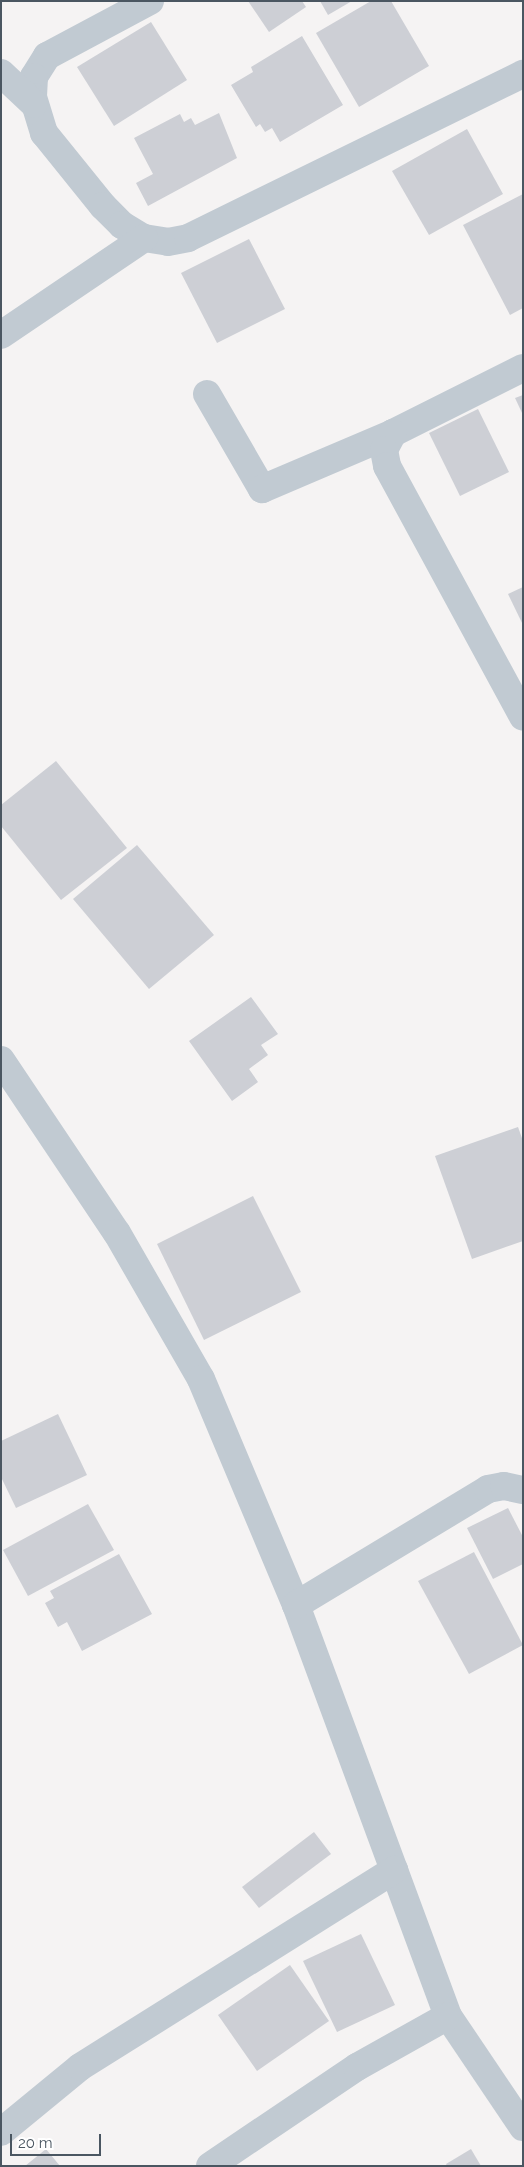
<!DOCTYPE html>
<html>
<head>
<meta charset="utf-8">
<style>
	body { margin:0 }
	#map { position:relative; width:524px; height:2167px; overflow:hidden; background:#f5f3f3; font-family:Raleway,sans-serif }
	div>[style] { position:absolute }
	.building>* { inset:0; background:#cdcfd5 }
	.street>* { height:28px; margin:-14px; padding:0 14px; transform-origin:14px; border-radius:14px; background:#c1cad2 }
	span { translate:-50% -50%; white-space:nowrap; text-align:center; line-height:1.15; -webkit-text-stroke:4px #fff; paint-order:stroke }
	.frame { position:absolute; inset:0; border:2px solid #4a5661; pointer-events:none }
	.scale { position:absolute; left:10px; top:2134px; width:91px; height:22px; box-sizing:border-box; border:2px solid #4a5661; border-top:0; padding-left:6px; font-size:15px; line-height:18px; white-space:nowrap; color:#4a5661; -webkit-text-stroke:4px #fff; paint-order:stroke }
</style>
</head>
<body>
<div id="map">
	<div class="building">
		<i style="clip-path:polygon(248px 1px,302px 1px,306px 7px,269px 32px)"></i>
		<i style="clip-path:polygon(320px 1px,352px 1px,328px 15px)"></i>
		<i style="clip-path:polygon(371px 1px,391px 1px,429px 66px,359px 107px,316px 33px)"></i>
		<i style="clip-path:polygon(151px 22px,187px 80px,114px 126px,77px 67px)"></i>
		<i style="clip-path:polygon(302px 36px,343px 105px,280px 142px,272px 128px,265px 132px,260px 124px,256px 127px,231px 85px,253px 72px,251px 67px)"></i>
		<i style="clip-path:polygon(219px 113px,237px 158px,148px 206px,136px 183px,153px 174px,134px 138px,180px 114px,184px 122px,191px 118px,195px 125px)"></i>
		<i style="clip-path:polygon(467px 129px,503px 194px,429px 235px,392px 171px)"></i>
		<i style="clip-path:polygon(523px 194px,523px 308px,510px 315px,463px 225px)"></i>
		<i style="clip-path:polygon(249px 239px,285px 309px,217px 343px,181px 273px)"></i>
		<i style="clip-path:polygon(523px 395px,523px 415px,515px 398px)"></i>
		<i style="clip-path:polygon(478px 409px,509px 472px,460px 496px,429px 433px)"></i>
		<i style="clip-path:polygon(523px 587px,523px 625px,508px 594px)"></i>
		<i style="clip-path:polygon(56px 761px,127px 848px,61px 900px,1px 826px,1px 805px)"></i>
		<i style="clip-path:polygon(137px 845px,214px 935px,149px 989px,73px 899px)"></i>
		<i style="clip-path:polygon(251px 997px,278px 1034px,261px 1045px,268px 1055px,249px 1069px,258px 1082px,232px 1101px,189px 1041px)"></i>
		<i style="clip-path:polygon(518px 1127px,523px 1141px,523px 1241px,472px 1259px,435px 1156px)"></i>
		<i style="clip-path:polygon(253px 1196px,301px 1292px,204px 1340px,157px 1244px)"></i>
		<i style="clip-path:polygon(58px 1414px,87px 1475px,16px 1508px,1px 1477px,1px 1441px)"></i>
		<i style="clip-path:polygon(88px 1504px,114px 1550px,28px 1596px,3px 1550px)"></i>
		<i style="clip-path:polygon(508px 1508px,523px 1537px,523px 1564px,493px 1579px,467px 1528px)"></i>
		<i style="clip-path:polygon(474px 1552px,523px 1645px,469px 1674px,418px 1581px)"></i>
		<i style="clip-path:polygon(119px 1554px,152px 1614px,82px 1651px,67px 1622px,58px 1627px,45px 1603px,54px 1598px,50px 1591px)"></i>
		<i style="clip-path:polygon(314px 1832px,331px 1854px,259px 1908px,242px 1887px)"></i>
		<i style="clip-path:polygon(361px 1934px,395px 2005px,337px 2032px,303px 1961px)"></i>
		<i style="clip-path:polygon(290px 1965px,329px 2021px,257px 2071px,218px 2015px)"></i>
		<i style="clip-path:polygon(46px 2149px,60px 2166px,25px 2166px)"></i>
		<i style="clip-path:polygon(471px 2149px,481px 2166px,447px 2166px,446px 2164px)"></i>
	</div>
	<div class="street">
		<i style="left:150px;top:1px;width:117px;rotate:151.9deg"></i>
		<i style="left:47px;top:56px;width:25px;rotate:122deg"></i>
		<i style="left:34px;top:77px;width:20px;rotate:93deg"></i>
		<i style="left:33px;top:97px;width:38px;rotate:73deg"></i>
		<i style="left:44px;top:133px;width:94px;rotate:51.1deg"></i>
		<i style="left:103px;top:206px;width:27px;rotate:45deg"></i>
		<i style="left:122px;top:225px;width:26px;rotate:31deg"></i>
		<i style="left:144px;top:238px;width:24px;rotate:9deg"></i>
		<i style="left:168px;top:242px;width:20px;rotate:-11deg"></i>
		<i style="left:188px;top:238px;width:373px;rotate:-26.1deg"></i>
		<i style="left:1px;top:73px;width:45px;rotate:43.2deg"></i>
		<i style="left:1px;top:335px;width:173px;rotate:-34.1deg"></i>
		<i style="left:207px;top:394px;width:110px;rotate:59.9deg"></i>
		<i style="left:262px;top:489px;width:142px;rotate:-23.1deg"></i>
		<i style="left:393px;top:433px;width:145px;rotate:-26.6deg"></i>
		<i style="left:393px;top:433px;width:19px;rotate:118deg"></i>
		<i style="left:384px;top:450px;width:16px;rotate:79deg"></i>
		<i style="left:387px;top:466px;width:285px;rotate:61.5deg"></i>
		<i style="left:1px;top:1060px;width:208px;rotate:56.2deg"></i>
		<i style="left:117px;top:1233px;width:168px;rotate:60.1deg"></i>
		<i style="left:201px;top:1379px;width:245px;rotate:67.2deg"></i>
		<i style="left:296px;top:1605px;width:438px;rotate:69.7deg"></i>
		<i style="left:448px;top:2016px;width:134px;rotate:56deg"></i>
		<i style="left:296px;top:1605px;width:224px;rotate:-31.1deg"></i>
		<i style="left:488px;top:1489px;width:16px;rotate:-11deg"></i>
		<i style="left:504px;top:1486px;width:19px;rotate:12deg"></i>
		<i style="left:1px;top:2132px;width:102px;rotate:-39.4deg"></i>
		<i style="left:80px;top:2067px;width:371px;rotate:-32.1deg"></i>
		<i style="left:210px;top:2166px;width:177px;rotate:-34deg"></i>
		<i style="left:357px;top:2067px;width:104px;rotate:-29.3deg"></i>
	</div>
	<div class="frame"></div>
	<div class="scale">20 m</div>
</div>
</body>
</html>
